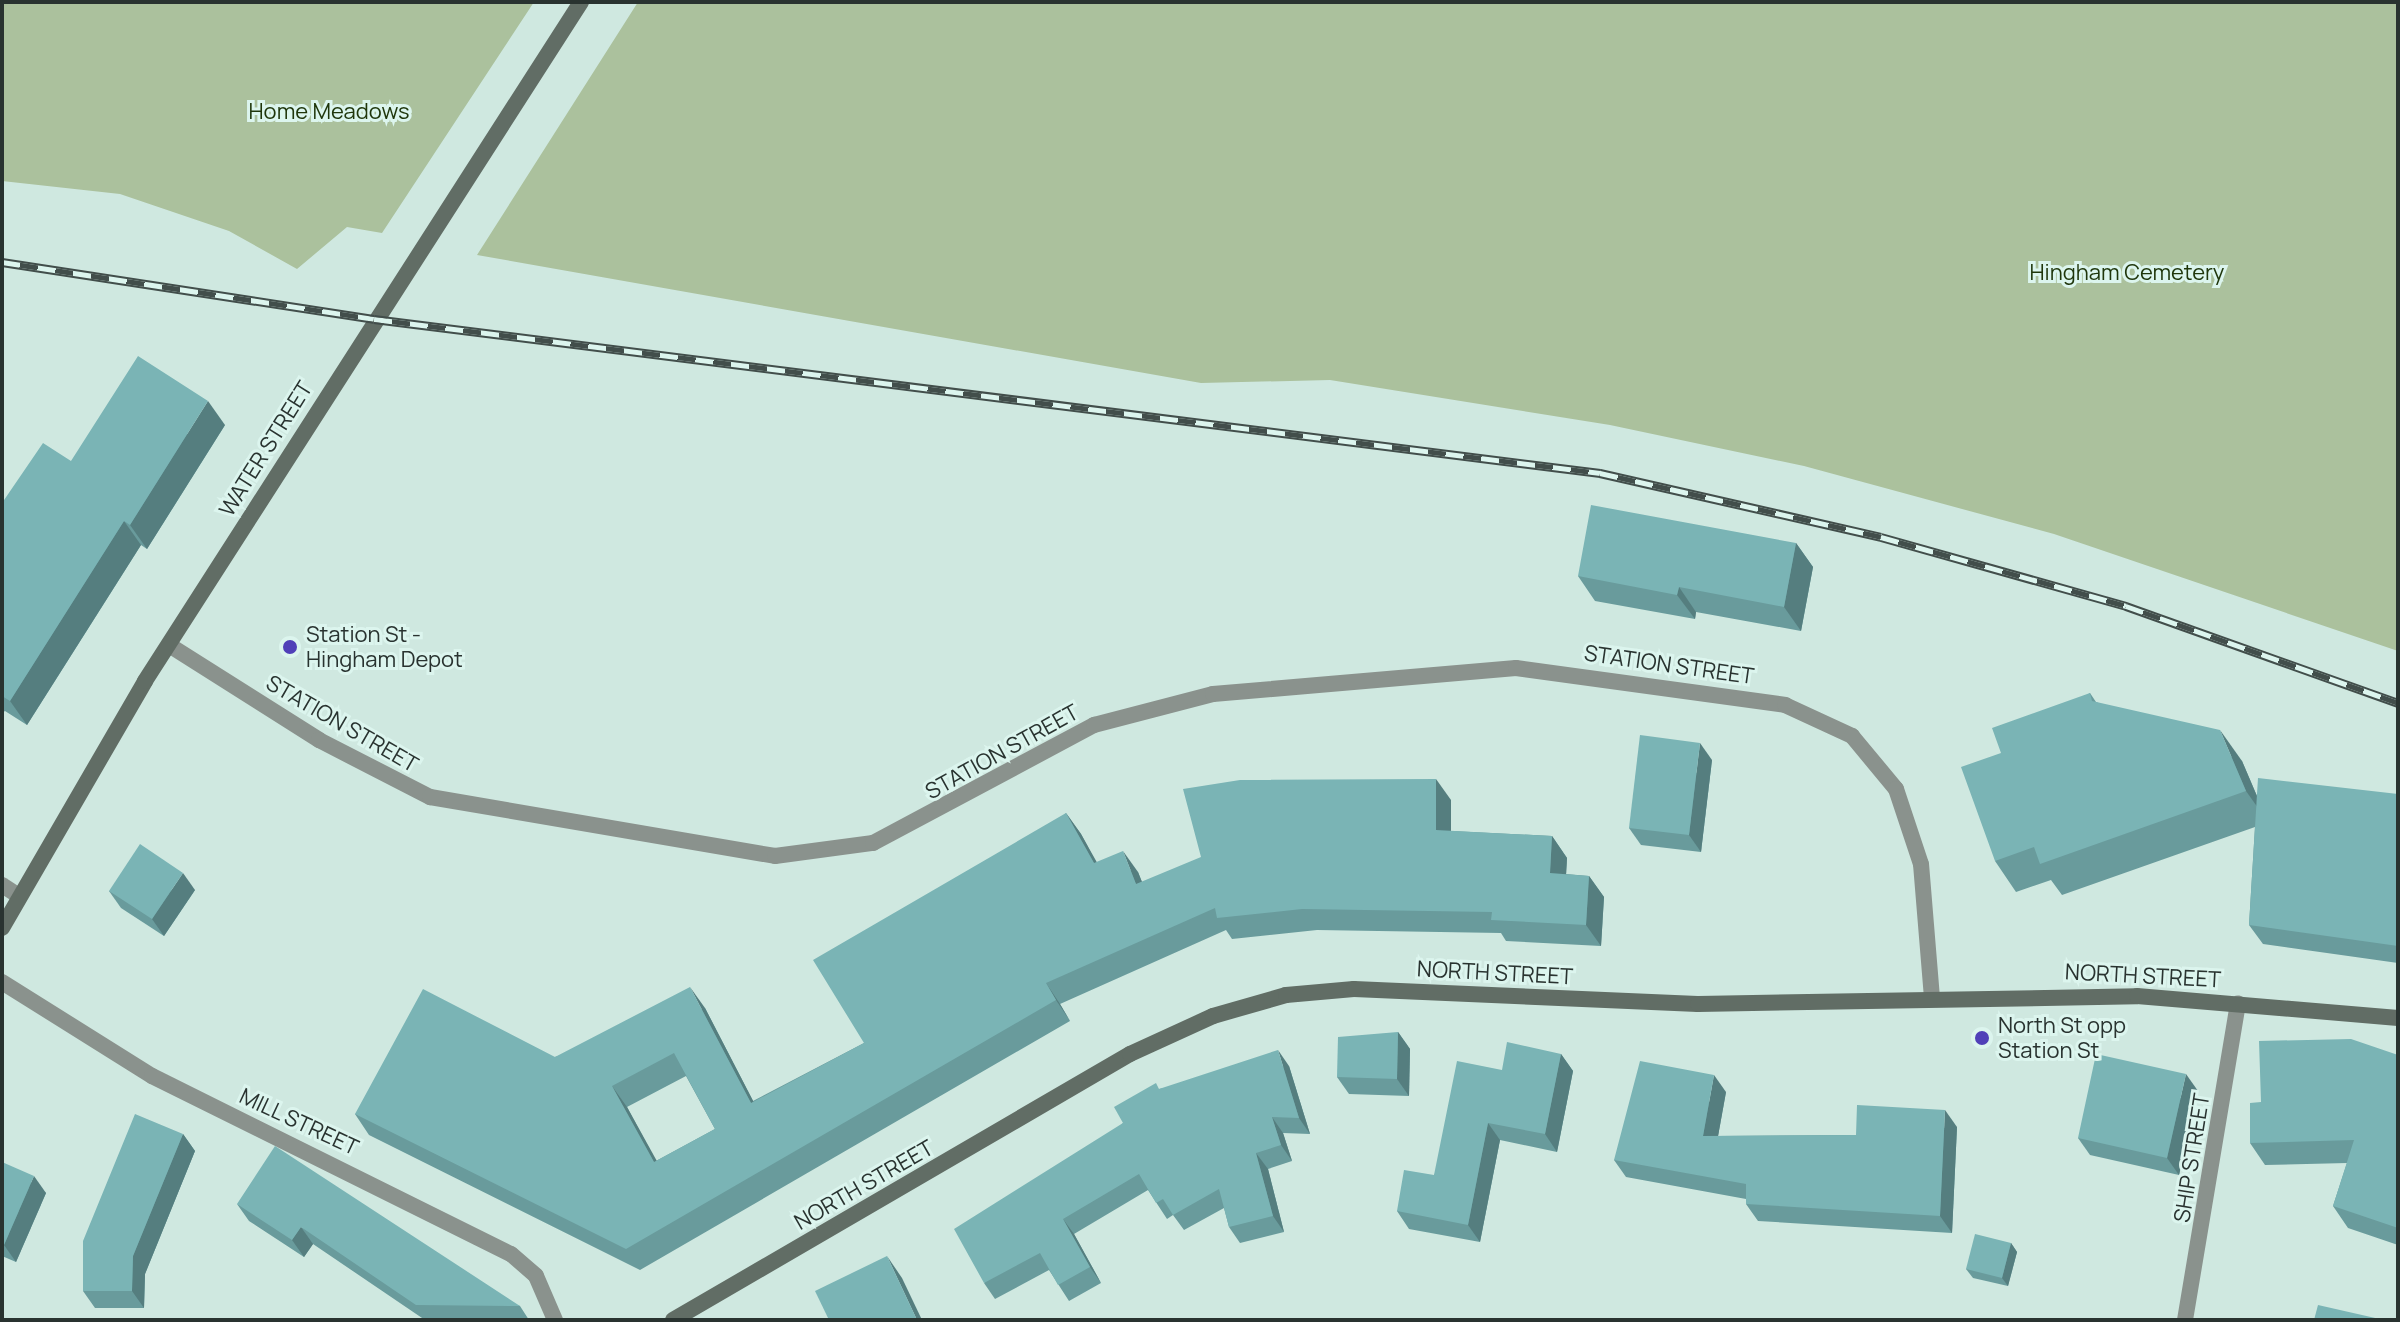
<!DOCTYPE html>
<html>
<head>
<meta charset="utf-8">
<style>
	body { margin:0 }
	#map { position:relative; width:2400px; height:1322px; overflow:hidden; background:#cfe8e0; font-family:Manrope,sans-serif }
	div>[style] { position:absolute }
	.green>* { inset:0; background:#abc19d }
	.street>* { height:16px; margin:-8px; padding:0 8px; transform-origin:8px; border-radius:8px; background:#8a928d }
	.secondary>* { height:16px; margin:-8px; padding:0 8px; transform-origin:8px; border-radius:8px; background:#616d65 }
	.rail>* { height:9px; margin-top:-4.5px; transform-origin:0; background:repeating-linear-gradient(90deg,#dcf5ee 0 18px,#424e4b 0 36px); box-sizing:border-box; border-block:2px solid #424e4b }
	.wall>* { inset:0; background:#699b9c }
	.shaded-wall>* { inset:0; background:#557e7f }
	.building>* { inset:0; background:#7ab4b5 }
	.dots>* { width:22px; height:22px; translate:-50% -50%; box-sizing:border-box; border:4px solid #dcf5ee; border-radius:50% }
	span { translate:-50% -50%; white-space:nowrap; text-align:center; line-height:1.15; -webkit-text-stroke:6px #dcf5ee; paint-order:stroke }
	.park-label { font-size:22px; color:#1f360b }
	.street-label { font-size:22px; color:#293330 }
	.poi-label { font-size:22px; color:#293330 }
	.left { translate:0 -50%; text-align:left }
	.frame { position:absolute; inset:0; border:4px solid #293330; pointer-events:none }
</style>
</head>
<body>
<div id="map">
	<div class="green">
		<i style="clip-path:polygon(2px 2px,534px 2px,382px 233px,347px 227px,297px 269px,229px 231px,120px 194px,2px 181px)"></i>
		<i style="clip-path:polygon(638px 2px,2398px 2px,2398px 651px,2054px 534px,1804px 466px,1610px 425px,1330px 380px,1201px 383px,477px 255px)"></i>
	</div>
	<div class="street">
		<i style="left:169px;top:645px;width:178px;rotate:32.3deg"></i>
		<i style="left:319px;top:740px;width:125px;rotate:27.2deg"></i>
		<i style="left:430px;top:797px;width:350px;rotate:9.7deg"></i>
		<i style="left:775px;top:856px;width:99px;rotate:-7.6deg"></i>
		<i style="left:873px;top:843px;width:251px;rotate:-28.1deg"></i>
		<i style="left:1094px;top:725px;width:123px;rotate:-14.6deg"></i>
		<i style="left:1213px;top:694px;width:304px;rotate:-4.9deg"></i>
		<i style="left:1516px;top:668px;width:272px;rotate:7.8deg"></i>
		<i style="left:1785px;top:705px;width:74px;rotate:24.8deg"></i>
		<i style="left:1852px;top:736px;width:69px;rotate:50.3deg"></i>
		<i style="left:1896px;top:789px;width:79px;rotate:71.6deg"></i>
		<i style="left:1921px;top:864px;width:133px;rotate:85.3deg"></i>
		<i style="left:2px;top:885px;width:20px;rotate:33deg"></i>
		<i style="left:2px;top:982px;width:177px;rotate:32.1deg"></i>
		<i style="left:152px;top:1076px;width:401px;rotate:26.4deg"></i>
		<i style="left:511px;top:1254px;width:33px;rotate:41deg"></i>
		<i style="left:536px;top:1276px;width:48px;rotate:66.6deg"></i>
		<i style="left:2185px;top:1320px;width:321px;rotate:-80.5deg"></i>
	</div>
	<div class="secondary">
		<i style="left:2px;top:928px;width:285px;rotate:-59.9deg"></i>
		<i style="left:145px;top:681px;width:807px;rotate:-57.29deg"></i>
		<i style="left:673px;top:1320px;width:529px;rotate:-30.2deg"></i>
		<i style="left:1130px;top:1054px;width:91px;rotate:-24.6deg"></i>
		<i style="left:1213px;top:1016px;width:76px;rotate:-16deg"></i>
		<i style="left:1286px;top:995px;width:68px;rotate:-5deg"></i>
		<i style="left:1354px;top:989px;width:344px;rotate:2.5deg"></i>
		<i style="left:1698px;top:1004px;width:439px;rotate:-1deg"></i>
		<i style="left:2137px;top:996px;width:262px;rotate:4.8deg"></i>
	</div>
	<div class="rail">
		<i style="left:2px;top:262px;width:376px;rotate:8.7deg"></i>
		<i style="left:374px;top:319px;width:1236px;rotate:7.16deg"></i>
		<i style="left:1600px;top:473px;width:288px;rotate:12.8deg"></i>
		<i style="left:1881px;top:537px;width:255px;rotate:15.7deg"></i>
		<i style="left:2126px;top:606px;width:289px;rotate:19.6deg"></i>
	</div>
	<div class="wall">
		<i style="clip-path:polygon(225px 425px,147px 549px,141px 545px,27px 725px,5px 711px,2px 713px,2px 503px,71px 461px)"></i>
		<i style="clip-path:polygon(1796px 543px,1813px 567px,1801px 631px,1696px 612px,1695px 619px,1595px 601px,1578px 576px)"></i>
		<i style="clip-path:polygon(2090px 693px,2096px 702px,2242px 761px,2257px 796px,2398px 794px,2398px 963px,2263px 944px,2249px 925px,2255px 827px,2062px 895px,2051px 880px,2016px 892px,1995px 861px,2001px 753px)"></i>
		<i style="clip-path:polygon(1712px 760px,1701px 852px,1641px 845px,1629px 828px)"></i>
		<i style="clip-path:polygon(evenodd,1451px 800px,1451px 831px,1552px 836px,1567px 858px,1566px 874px,1589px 876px,1604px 897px,1601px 946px,1506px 941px,1501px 933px,1317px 930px,1232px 939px,1226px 930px,1060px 1004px,1070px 1021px,640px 1270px,369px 1135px,355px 1114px,555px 1057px,705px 1008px,753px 1101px,864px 1043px,1066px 813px,1081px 834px,1096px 862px,1138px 872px,1142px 882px,1451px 800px,686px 1076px,715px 1129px,656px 1161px,627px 1107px,686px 1076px)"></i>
		<i style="clip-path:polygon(195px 890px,164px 936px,121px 908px,109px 891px)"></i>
		<i style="clip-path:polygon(1398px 1032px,1410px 1049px,1409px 1096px,1349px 1094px,1337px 1077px)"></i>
		<i style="clip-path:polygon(1561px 1054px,1573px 1071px,1557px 1152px,1500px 1140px,1480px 1242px,1409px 1229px,1397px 1211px,1434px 1175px,1502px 1070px)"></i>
		<i style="clip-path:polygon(2398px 1055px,2398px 1245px,2348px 1228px,2333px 1206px,2347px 1163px,2265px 1165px,2250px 1143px,2261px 1102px)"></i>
		<i style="clip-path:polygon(1289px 1066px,1310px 1134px,1283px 1133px,1292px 1161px,1268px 1169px,1284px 1232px,1240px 1243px,1229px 1227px,1224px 1208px,1184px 1230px,1173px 1215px,1167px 1219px,1148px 1190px,1074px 1234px,1101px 1283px,1069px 1301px,1049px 1270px,995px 1299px,984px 1283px,1123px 1123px,1159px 1089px)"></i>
		<i style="clip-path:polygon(2198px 1091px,2179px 1175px,2090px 1155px,2078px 1138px)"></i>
		<i style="clip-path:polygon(1726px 1092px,1718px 1136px,1856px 1135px,1957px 1127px,1952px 1233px,1758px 1221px,1746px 1204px,1746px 1199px,1626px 1177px,1614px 1160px)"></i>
		<i style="clip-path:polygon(183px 1134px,195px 1151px,145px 1274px,144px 1308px,95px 1308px,83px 1291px)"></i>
		<i style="clip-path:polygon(2px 1162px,46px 1193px,16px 1262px,2px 1256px)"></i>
		<i style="clip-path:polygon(237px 1204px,520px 1306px,529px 1320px,425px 1320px,313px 1244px,304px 1257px,249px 1221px)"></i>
		<i style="clip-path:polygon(2011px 1243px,2017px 1252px,2008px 1286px,1973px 1278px,1966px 1269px)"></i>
	</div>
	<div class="shaded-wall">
		<i style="clip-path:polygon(208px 401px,225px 425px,147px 549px,130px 525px)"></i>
		<i style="clip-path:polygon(124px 521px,141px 545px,27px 725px,10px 701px)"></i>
		<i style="clip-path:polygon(1796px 543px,1813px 567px,1801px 631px,1784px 607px)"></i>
		<i style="clip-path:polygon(1679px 587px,1696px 612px,1695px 619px,1677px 595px)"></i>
		<i style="clip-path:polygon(2220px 730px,2242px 761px,2268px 822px,2246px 791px)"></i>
		<i style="clip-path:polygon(1700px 743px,1712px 760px,1701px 852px,1689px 835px)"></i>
		<i style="clip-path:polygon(1436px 779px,1451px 800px,1451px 851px,1436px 830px)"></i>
		<i style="clip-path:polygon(1066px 813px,1081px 834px,1109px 884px,1094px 863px)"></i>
		<i style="clip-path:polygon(1552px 836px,1567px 858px,1565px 894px,1550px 873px)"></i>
		<i style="clip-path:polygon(1123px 851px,1138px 872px,1151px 905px,1136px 884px)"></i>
		<i style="clip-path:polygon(183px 873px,195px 890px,164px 936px,152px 919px)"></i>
		<i style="clip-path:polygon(1589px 876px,1604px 897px,1601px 946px,1586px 925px)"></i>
		<i style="clip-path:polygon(1046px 983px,1060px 1004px,1070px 1021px,1056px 1000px)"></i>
		<i style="clip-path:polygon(690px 987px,705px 1008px,765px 1124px,751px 1103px)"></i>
		<i style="clip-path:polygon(1398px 1032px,1410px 1049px,1409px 1096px,1397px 1079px)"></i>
		<i style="clip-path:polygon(1278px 1050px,1289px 1066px,1310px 1134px,1299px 1118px)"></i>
		<i style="clip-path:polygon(1561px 1054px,1573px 1071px,1557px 1152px,1545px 1134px)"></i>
		<i style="clip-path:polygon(2186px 1074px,2198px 1091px,2179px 1175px,2167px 1158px)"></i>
		<i style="clip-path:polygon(1714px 1075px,1726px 1092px,1715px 1153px,1703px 1136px)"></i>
		<i style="clip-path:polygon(612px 1086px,627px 1107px,669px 1183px,654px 1162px)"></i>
		<i style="clip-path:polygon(1945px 1110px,1957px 1127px,1952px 1233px,1940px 1216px)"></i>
		<i style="clip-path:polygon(1272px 1117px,1283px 1133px,1292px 1161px,1281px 1145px)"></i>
		<i style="clip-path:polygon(1488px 1123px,1500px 1140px,1480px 1242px,1468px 1225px)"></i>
		<i style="clip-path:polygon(183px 1134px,195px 1151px,145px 1274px,144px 1308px,132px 1291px,133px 1256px)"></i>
		<i style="clip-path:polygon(1256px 1153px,1268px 1169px,1284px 1232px,1273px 1216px)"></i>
		<i style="clip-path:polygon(34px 1176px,46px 1193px,16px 1262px,4px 1245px)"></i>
		<i style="clip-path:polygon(1063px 1219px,1074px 1234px,1101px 1283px,1090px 1267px)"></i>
		<i style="clip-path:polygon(301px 1227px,313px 1244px,304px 1257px,292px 1240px)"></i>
		<i style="clip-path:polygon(2011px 1243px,2017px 1252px,2008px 1286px,2002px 1278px)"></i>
		<i style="clip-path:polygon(887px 1256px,902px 1278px,922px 1320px,917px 1320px)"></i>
	</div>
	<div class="building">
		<i style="clip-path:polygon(138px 356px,208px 401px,130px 525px,124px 521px,10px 701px,2px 696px,2px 503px,43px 443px,71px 461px)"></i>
		<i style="clip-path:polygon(1591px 505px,1796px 543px,1784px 607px,1679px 587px,1677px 595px,1578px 576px)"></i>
		<i style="clip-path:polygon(2090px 693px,2092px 701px,2220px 730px,2246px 791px,2040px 864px,2034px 847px,1995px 861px,1961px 767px,2001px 753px,1992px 728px)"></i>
		<i style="clip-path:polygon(1640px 735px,1700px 743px,1689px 835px,1629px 828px)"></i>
		<i style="clip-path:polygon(2258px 778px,2398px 794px,2398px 946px,2249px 925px)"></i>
		<i style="clip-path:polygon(evenodd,1436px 779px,1436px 830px,1552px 836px,1550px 873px,1589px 876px,1586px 925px,1491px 920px,1492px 912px,1302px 909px,1217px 918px,1215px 908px,1046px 983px,1056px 1000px,626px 1249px,355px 1114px,423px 989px,555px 1057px,690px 987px,751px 1103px,864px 1043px,813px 960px,1066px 813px,1094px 863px,1123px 851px,1136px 884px,1201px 857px,1183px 789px,1240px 780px,1436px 779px,674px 1053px,715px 1129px,654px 1162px,612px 1086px,674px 1053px)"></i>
		<i style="clip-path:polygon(140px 844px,183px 873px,152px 919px,109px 891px)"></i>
		<i style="clip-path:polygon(1398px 1032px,1397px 1079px,1337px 1077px,1338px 1037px)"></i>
		<i style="clip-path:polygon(2351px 1039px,2398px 1055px,2398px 1228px,2333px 1206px,2354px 1140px,2250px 1143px,2250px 1103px,2261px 1102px,2259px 1041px)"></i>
		<i style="clip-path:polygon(1507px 1042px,1561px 1054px,1545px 1134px,1488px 1123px,1468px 1225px,1397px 1211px,1404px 1170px,1434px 1175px,1457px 1061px,1502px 1070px)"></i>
		<i style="clip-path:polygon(1278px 1050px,1299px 1118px,1272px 1117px,1281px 1145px,1256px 1153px,1273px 1216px,1229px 1227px,1219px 1189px,1173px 1215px,1163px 1199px,1156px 1203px,1139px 1174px,1063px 1219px,1090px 1267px,1058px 1285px,1040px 1253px,984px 1283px,954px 1229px,1123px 1123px,1114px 1107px,1156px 1083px,1159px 1089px)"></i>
		<i style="clip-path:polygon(2096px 1054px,2186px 1074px,2167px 1158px,2078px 1138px)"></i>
		<i style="clip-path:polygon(1640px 1061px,1714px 1075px,1703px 1136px,1856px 1135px,1857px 1105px,1945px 1110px,1940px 1216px,1746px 1204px,1746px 1184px,1614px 1160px)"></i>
		<i style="clip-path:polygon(135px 1114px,183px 1134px,133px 1256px,132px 1291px,83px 1291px,83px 1241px)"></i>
		<i style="clip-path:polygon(275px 1146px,520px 1306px,416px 1305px,301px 1227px,292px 1240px,237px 1204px)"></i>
		<i style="clip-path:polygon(2px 1162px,34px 1176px,4px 1245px,2px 1244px)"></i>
		<i style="clip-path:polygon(1975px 1234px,2011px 1243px,2002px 1278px,1966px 1269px)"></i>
		<i style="clip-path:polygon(887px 1256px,917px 1320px,829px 1320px,815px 1291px)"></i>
		<i style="clip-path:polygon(2318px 1305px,2384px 1320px,2314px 1320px)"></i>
	</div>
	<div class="dots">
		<i style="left:290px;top:647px;background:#5040b8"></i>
		<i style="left:1982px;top:1038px;background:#5040b8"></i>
	</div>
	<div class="park-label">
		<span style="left:329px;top:112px">Home Meadows</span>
		<span style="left:2127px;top:273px">Hingham Cemetery</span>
	</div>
	<div class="street-label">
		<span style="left:266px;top:449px;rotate:-58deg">WATER STREET</span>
		<span style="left:1669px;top:665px;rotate:8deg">STATION STREET</span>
		<span style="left:342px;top:724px;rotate:30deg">STATION STREET</span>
		<span style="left:1002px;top:752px;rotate:-29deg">STATION STREET</span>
		<span style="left:1495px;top:973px;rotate:3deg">NORTH STREET</span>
		<span style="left:2143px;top:976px;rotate:3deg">NORTH STREET</span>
		<span style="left:299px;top:1122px;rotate:25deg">MILL STREET</span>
		<span style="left:2192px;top:1158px;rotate:-81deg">SHIP STREET</span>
		<span style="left:864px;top:1185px;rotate:-30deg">NORTH STREET</span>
	</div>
	<div class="poi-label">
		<span class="left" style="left:306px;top:647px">Station St -<br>Hingham Depot</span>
		<span class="left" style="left:1998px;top:1038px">North St opp<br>Station St</span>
	</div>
	<div class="frame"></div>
</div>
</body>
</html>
